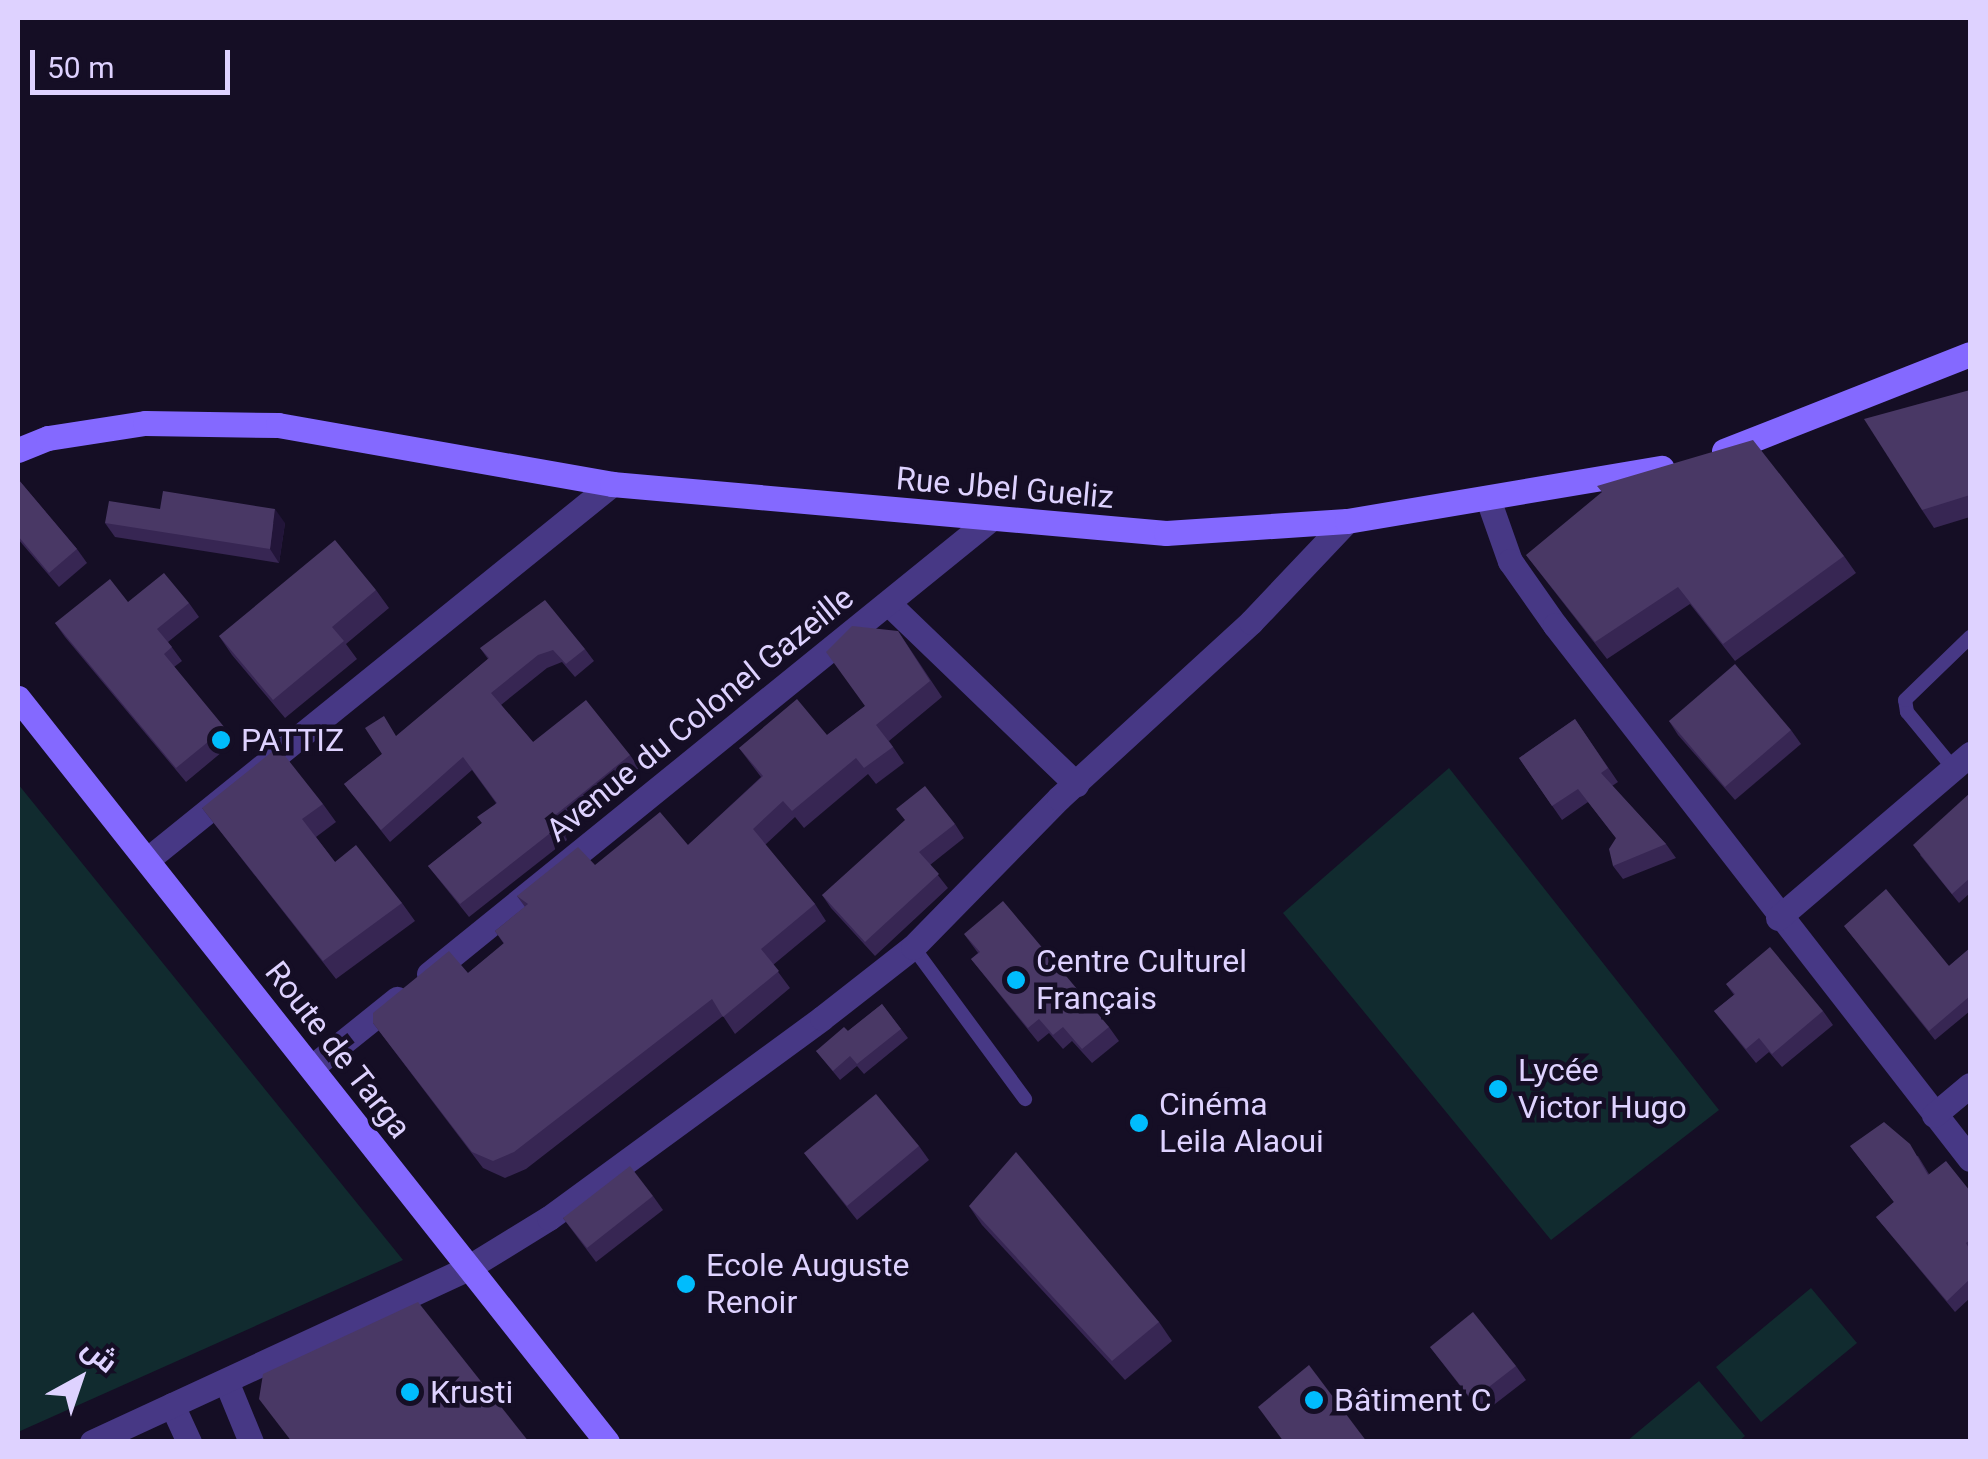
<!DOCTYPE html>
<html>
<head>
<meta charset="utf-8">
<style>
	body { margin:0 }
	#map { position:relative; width:1988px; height:1459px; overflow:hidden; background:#150e25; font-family:Roboto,Cairo,sans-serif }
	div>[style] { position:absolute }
	.green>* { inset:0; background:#112b2f }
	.lane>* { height:14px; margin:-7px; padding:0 7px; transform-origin:7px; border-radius:7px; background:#473885 }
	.street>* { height:25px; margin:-12.5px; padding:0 12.5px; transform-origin:12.5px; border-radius:12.5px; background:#473885 }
	.secondary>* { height:25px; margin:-12.5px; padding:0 12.5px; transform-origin:12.5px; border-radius:12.5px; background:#8469ff }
	.wall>* { inset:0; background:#372653 }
	.shaded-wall>* { inset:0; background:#221539 }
	.building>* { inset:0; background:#493865 }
	.dots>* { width:28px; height:28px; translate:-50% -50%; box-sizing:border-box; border:5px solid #150e25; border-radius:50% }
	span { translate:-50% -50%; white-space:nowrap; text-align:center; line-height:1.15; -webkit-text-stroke:9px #150e25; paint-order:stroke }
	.street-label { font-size:32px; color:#ded2ff }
	.poi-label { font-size:32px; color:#ded2ff }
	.left { translate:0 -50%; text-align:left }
	.frame { position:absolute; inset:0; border:20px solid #ded2ff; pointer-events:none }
	.north { position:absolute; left:30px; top:1329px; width:100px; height:100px; -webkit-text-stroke:8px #150e25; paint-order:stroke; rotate:40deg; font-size:28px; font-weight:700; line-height:40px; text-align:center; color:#ded2ff }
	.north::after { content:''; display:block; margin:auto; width:35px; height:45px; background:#ded2ff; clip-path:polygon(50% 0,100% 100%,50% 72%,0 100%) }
	.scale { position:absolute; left:30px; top:50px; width:200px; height:45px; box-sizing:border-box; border:5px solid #ded2ff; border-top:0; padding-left:12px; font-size:30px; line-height:35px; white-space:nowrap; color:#ded2ff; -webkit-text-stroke:8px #150e25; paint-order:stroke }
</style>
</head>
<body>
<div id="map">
	<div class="green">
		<i style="clip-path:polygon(1449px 768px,1719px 1110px,1551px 1240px,1283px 913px)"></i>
		<i style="clip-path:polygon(18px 784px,403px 1260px,18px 1432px)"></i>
		<i style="clip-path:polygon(1811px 1288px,1857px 1343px,1761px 1422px,1716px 1367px)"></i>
		<i style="clip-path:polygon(1699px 1381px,1745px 1436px,1739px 1441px,1627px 1441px)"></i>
	</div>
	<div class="lane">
		<i style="left:1954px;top:769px;width:74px;rotate:-129.5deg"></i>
		<i style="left:1907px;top:712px;width:12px;rotate:-99deg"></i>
		<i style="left:1905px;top:700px;width:91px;rotate:-44.1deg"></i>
		<i style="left:913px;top:947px;width:189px;rotate:53.6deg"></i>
	</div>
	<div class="street">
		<i style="left:1488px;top:499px;width:66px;rotate:70.5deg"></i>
		<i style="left:1510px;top:561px;width:78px;rotate:54.9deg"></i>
		<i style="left:1555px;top:625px;width:676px;rotate:52.15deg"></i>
		<i style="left:889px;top:604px;width:260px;rotate:43.9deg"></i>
		<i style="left:148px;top:859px;width:597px;rotate:-38.94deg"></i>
		<i style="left:1778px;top:918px;width:253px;rotate:-40.5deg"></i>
		<i style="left:429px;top:974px;width:720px;rotate:-39.02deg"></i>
		<i style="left:312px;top:1067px;width:109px;rotate:-38.7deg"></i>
		<i style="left:1934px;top:1115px;width:47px;rotate:-39.8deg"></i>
		<i style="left:226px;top:1381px;width:66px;rotate:67.7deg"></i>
		<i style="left:172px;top:1405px;width:41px;rotate:65.3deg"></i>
		<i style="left:92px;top:1442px;width:412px;rotate:-24.8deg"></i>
		<i style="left:466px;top:1269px;width:97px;rotate:-31.6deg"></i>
		<i style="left:549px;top:1218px;width:338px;rotate:-36.2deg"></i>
		<i style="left:822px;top:1018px;width:115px;rotate:-38deg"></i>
		<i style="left:913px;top:947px;width:209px;rotate:-45.6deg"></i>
		<i style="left:1059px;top:798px;width:260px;rotate:-42.5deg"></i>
		<i style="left:1251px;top:622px;width:139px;rotate:-46.5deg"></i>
	</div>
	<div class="secondary">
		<i style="left:18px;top:450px;width:32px;rotate:-22deg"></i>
		<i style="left:48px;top:438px;width:98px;rotate:-8.8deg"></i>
		<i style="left:145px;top:423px;width:133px;rotate:0.9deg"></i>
		<i style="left:278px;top:425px;width:339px;rotate:10deg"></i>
		<i style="left:612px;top:484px;width:556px;rotate:5.05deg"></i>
		<i style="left:1166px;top:533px;width:181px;rotate:-3.8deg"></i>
		<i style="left:1347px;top:521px;width:319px;rotate:-9.6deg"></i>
		<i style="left:1724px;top:451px;width:264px;rotate:-21.5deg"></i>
		<i style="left:18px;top:698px;width:949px;rotate:51.63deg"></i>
	</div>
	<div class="wall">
		<i style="clip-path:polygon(1970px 390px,1970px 517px,1934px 528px,1922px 510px)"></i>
		<i style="clip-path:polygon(18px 479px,77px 549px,87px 563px,59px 587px,18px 539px)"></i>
		<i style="clip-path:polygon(105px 523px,285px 523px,279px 563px,115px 537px)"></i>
		<i style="clip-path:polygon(1526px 555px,1844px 556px,1856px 573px,1735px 661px,1690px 604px,1607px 659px)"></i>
		<i style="clip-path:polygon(376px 590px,389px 608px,346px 644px,357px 659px,285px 718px,232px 655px,219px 636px)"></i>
		<i style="clip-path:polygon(128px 602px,189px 603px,199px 617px,168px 642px,182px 661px,174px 667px,234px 742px,186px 782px,65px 637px,55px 623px)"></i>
		<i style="clip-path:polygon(898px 631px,942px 697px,889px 741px,904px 763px,876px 784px,868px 774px,804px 828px,795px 817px,765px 845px,815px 904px,826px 921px,773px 965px,790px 988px,735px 1034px,723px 1016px,526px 1169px,505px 1178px,483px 1168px,373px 1023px,468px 973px,504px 944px,495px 931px,525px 907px,517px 896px,595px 865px,688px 845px,761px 777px,739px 748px,827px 735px,865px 706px)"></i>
		<i style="clip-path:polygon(480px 648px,585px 649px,594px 661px,575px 677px,562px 662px,547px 668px,501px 705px,533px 742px,630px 755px,639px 768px,563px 828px,567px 840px,469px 917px,428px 866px,482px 823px,496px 803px,472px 770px,390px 842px,344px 784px,382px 754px,397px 736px,488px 659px)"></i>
		<i style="clip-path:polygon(1575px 719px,1618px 782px,1612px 786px,1666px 844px,1676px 858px,1623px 879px,1613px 866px,1616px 838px,1588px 802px,1562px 820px,1519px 758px)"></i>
		<i style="clip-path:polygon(1669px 721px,1791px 730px,1801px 744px,1735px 800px,1678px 735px)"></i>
		<i style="clip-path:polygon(1970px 793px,1970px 893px,1959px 903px,1920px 855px)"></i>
		<i style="clip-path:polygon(323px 804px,336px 822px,316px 837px,335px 862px,402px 903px,415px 921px,336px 979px,202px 808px)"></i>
		<i style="clip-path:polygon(955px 824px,964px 838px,930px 865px,948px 888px,875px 956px,831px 908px,822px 895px)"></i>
		<i style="clip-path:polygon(1844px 926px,1949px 966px,1970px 948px,1970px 1011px,1935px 1040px)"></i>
		<i style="clip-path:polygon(964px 934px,1109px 1027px,1119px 1041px,1092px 1063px,1072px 1041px,1063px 1049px,1049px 1033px,1038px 1042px,971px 959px,978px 953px)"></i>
		<i style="clip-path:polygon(1726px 984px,1823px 1011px,1833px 1025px,1782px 1067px,1769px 1052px,1756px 1063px,1714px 1011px,1734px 995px)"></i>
		<i style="clip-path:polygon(882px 1004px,908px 1038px,864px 1074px,857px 1066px,840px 1080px,816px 1051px,848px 1031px)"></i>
		<i style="clip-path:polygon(919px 1146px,929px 1160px,857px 1220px,804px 1153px)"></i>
		<i style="clip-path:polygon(1850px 1146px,1918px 1156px,1929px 1174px,1970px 1191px,1970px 1298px,1955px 1312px,1876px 1217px,1894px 1202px)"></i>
		<i style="clip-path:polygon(653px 1196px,663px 1210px,596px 1262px,563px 1218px)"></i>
		<i style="clip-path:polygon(969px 1206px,1159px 1322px,1172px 1341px,1125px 1380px,982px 1225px)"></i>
		<i style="clip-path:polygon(1430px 1347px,1516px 1366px,1526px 1380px,1482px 1414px)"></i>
	</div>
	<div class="shaded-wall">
		<i style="clip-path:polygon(275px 509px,285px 523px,279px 563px,270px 549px)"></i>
		<i style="clip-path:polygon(554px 816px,563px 828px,567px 840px,558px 827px)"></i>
	</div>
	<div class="building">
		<i style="clip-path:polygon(1970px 390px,1970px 495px,1922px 510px,1864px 419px)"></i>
		<i style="clip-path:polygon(1753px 440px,1844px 556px,1723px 644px,1678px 587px,1595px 642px,1526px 555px,1602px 492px,1597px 486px)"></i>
		<i style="clip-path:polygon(18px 479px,77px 549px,49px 573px,18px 536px)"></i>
		<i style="clip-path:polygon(163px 491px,275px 509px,270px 549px,105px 523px,109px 501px,160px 509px)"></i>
		<i style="clip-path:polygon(335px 540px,376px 590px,332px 627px,344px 641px,273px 700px,219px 636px)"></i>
		<i style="clip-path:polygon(164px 573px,189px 603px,157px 629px,172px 647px,164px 654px,225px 728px,176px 768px,55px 623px,110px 579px,128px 602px)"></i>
		<i style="clip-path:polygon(545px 600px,585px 649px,566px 664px,553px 650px,538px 655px,491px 693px,533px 742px,586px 700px,630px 755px,554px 816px,558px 827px,460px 904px,428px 866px,482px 823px,477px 817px,497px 803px,463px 757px,381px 830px,344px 784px,382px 754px,365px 728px,384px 716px,396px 736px,489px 658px,480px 648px)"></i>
		<i style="clip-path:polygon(852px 626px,898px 631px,930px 681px,876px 725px,893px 747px,864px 768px,856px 758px,792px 811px,783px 801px,753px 829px,815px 904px,761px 949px,779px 971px,723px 1017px,712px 999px,514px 1152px,493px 1161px,472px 1152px,373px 1023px,373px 1013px,449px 951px,468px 973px,504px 943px,495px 931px,528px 904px,517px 896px,578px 847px,595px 865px,660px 812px,688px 845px,763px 776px,739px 748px,797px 699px,827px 735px,865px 706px,826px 652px)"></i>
		<i style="clip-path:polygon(1735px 664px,1791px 730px,1725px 787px,1669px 721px)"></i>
		<i style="clip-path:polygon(1575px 719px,1608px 768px,1601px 773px,1666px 844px,1613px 866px,1609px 849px,1616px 838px,1578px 789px,1552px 806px,1519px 758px)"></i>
		<i style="clip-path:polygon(278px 747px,323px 804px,302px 819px,335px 862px,356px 845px,402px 903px,323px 961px,202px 808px)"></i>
		<i style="clip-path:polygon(925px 786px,955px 824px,919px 852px,939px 874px,865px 942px,822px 895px,905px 820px,896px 809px)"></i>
		<i style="clip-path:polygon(1970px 793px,1970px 878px,1952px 894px,1913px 845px)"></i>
		<i style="clip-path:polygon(1886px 889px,1949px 966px,1970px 948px,1970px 996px,1929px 1031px,1844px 926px)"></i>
		<i style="clip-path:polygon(1003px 901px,1109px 1027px,1082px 1049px,1063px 1027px,1053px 1035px,1039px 1019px,1028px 1028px,971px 959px,980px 952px,964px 934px)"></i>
		<i style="clip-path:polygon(1770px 947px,1823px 1011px,1772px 1054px,1759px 1038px,1746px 1049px,1714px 1011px,1735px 994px,1726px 984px)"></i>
		<i style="clip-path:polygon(882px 1004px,901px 1029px,857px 1064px,850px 1056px,833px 1071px,816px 1051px,844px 1027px,848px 1031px)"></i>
		<i style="clip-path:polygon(876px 1094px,919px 1146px,847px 1206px,804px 1153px)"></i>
		<i style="clip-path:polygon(1884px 1122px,1910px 1144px,1928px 1175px,1946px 1161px,1970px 1191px,1970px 1240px,1966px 1243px,1970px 1250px,1970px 1279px,1947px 1301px,1876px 1217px,1894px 1202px,1850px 1146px)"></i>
		<i style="clip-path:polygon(1016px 1152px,1159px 1322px,1112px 1361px,969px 1206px)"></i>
		<i style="clip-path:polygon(630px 1166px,653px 1196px,587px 1248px,563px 1218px)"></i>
		<i style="clip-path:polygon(418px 1302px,529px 1442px,292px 1442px,259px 1399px,263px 1374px)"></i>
		<i style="clip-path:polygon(1473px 1312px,1516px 1366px,1472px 1400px,1430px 1347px)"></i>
		<i style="clip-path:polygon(1309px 1365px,1367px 1442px,1284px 1442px,1258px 1407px)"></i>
	</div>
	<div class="dots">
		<i style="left:221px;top:740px;background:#00bcfd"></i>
		<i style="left:1016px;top:980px;background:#00bcfd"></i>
		<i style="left:1498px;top:1089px;background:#00bcfd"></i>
		<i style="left:1139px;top:1123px;background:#00bcfd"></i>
		<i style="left:686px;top:1284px;background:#00bcfd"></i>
		<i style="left:410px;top:1392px;background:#00bcfd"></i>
		<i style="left:1314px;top:1400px;background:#00bcfd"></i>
	</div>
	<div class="street-label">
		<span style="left:1005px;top:488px;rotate:5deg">Rue Jbel Gueliz</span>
		<span style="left:700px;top:714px;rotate:-39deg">Avenue du Colonel Gazeille</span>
		<span style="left:338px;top:1050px;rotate:52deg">Route de Targa</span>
	</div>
	<div class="poi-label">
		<span class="left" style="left:241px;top:740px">PATTIZ</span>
		<span class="left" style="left:1036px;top:980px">Centre Culturel<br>Français</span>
		<span class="left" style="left:1518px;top:1089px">Lycée<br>Victor Hugo</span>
		<span class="left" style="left:1159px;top:1123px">Cinéma<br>Leila Alaoui</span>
		<span class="left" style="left:706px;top:1284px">Ecole Auguste<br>Renoir</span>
		<span class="left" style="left:430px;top:1392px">Krusti</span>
		<span class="left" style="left:1334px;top:1400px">Bâtiment C</span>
	</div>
	<div class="frame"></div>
	<div class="north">ش</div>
	<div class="scale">50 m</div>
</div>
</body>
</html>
